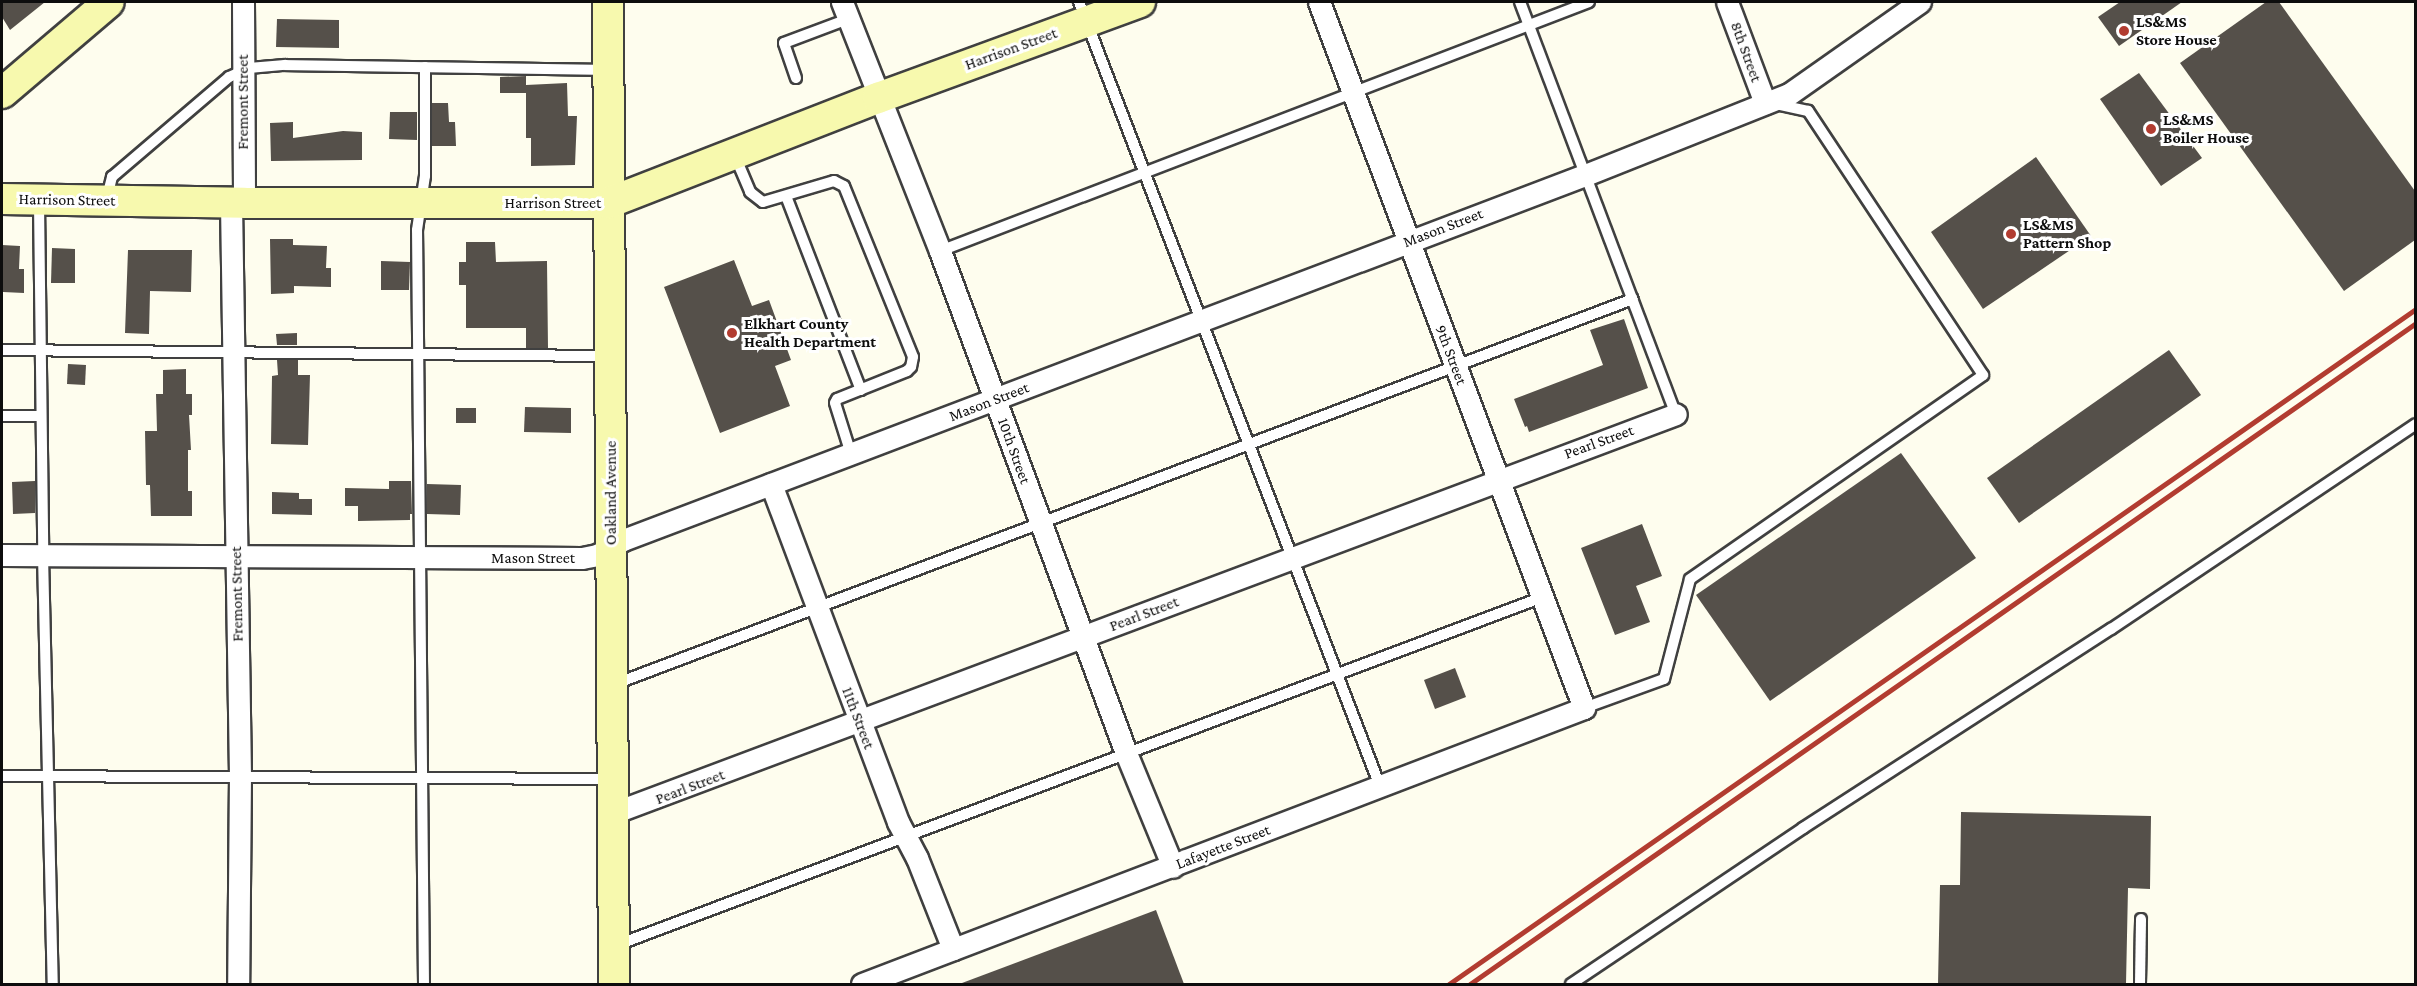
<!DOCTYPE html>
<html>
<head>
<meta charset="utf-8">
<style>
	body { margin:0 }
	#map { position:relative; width:2417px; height:986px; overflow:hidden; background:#fefdee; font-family:"Crimson Pro",serif }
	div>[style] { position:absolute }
	.building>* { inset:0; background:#55504a }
	.roads { filter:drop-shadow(2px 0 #404040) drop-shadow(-2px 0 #404040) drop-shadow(0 2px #404040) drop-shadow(0 -2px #404040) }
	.lane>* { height:10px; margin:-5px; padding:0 5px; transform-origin:5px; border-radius:5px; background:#fff }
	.street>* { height:21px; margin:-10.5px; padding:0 10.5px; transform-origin:10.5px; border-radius:10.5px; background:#fff }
	.secondary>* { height:30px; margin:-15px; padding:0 15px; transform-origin:15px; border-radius:15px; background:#f7f9ae }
	.rail>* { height:4.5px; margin:-2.25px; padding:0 2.25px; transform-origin:2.25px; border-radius:2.25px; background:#b23c30 }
	.dots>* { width:16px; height:16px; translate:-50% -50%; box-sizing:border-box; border:3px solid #fff; border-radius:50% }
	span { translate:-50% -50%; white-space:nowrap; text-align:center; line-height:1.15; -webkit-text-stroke:6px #fff; paint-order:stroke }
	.poi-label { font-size:16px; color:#0d0d0d; font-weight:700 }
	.left { translate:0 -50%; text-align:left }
	.street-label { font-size:16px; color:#0d0d0d }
	.frame { position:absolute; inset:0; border:3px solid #0d0d0d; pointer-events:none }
</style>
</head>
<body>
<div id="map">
	<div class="building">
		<i style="clip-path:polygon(2px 2px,45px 2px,10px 30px,2px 17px)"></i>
		<i style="clip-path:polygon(2120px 2px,2182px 2px,2119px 46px,2098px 17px)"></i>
		<i style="clip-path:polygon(2266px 2px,2279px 2px,2415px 191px,2415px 240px,2344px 291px,2180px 63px)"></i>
		<i style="clip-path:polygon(277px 19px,339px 20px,339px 48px,276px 47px)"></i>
		<i style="clip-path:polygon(2139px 73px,2202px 158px,2161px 186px,2100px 99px)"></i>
		<i style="clip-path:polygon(526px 76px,526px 85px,567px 83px,568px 116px,577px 116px,575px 165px,531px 166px,531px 138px,526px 138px,526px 93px,500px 93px,500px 77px)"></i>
		<i style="clip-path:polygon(432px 103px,448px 103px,449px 122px,455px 122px,456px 146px,432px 146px)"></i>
		<i style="clip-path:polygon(390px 112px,417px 112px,417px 140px,389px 139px)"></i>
		<i style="clip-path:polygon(293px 122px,293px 138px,343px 131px,362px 132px,362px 160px,271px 161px,270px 123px)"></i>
		<i style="clip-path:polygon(2036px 157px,2091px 236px,1983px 309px,1931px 232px)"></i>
		<i style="clip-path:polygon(270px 239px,293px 239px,293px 245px,327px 246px,326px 268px,331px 268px,331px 287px,294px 286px,294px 293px,271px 294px)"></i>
		<i style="clip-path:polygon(466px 242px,495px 242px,496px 262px,547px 261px,548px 348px,526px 348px,526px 328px,466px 328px,466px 285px,459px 285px,459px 262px,466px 262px)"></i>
		<i style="clip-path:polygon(2px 245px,20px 246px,19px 269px,24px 269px,24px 293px,3px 292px)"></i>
		<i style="clip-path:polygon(52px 248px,75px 249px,75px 283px,51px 283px)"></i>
		<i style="clip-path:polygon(128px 250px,192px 250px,191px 292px,150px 291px,149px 334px,125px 333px)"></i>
		<i style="clip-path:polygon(734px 260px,752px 306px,769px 300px,791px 360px,775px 366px,790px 406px,720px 433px,664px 287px)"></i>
		<i style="clip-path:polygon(381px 261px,410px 262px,409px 290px,381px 290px)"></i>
		<i style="clip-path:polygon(1624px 319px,1648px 388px,1529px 432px,1527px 426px,1525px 427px,1514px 399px,1603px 365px,1590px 330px)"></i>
		<i style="clip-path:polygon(297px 333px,297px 345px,277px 345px,276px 334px)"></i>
		<i style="clip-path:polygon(2169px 350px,2201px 395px,2019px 523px,1987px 478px)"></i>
		<i style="clip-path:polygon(277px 360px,298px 360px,298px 375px,310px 375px,308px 445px,271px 444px,272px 376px,278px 375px)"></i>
		<i style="clip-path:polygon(68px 364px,86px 365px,85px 385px,67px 384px)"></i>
		<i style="clip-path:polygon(186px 369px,186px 394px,192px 394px,192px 415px,189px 415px,191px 450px,188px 450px,188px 491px,192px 491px,192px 516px,151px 516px,150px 485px,146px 485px,145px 431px,157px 431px,156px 394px,163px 394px,163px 370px)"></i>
		<i style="clip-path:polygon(525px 407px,571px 408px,571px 433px,524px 432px)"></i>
		<i style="clip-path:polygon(456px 408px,476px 408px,476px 423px,456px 423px)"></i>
		<i style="clip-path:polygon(1901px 453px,1976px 558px,1770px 701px,1696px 595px)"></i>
		<i style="clip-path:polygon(35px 481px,35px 513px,13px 514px,12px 482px)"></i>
		<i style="clip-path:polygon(389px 481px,411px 481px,412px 514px,410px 514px,410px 520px,358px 521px,358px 506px,345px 506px,345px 488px,389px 489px)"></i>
		<i style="clip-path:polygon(427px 484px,461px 485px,460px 515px,427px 514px)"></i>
		<i style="clip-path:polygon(272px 492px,299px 493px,299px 499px,312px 499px,312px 515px,272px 514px)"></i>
		<i style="clip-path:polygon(1642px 524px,1662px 576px,1636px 586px,1650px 622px,1615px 635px,1581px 548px)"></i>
		<i style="clip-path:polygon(1455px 668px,1466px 697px,1435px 709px,1424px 680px)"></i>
		<i style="clip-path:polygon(1961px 812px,2151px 816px,2150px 889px,2128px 888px,2126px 984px,1938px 984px,1940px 885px,1960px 885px)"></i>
		<i style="clip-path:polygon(1156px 910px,1184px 984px,962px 984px,962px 983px)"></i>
	</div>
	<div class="roads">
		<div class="lane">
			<i style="left:1079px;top:2px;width:840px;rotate:69deg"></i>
			<i style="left:1520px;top:2px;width:441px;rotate:69.3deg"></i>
			<i style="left:796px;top:78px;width:37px;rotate:-109deg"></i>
			<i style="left:784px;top:43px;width:68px;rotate:-20.6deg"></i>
			<i style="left:735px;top:156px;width:39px;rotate:67deg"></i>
			<i style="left:750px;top:192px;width:16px;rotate:38deg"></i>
			<i style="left:763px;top:202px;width:74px;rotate:-16.5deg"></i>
			<i style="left:834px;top:181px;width:11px;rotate:27deg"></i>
			<i style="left:844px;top:186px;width:184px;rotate:68deg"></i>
			<i style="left:913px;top:357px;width:10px;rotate:101deg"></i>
			<i style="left:911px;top:367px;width:6px;rotate:135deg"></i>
			<i style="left:907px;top:371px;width:75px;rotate:158.2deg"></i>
			<i style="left:837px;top:399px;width:4px;rotate:117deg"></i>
			<i style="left:835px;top:403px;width:53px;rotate:72.6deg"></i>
			<i style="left:786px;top:196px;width:208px;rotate:68.9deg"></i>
			<i style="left:107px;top:197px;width:21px;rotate:-76deg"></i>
			<i style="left:112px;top:177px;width:154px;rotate:-40.5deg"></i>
			<i style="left:229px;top:77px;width:22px;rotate:-24deg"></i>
			<i style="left:249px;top:68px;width:36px;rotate:-5deg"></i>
			<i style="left:285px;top:65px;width:321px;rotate:0.9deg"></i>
			<i style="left:39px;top:203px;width:352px;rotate:89.3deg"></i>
			<i style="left:43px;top:555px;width:429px;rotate:88.7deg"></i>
			<i style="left:940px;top:251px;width:695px;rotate:-20.99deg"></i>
			<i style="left:2px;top:350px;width:605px;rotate:0.57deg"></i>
			<i style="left:2px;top:416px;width:39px"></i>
			<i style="left:615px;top:684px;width:1088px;rotate:-20.72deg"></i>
			<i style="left:1584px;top:708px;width:85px;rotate:-19.9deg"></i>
			<i style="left:1664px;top:679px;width:103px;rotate:-75.4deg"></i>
			<i style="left:1690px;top:579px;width:357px;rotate:-34.8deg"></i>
			<i style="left:1983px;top:375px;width:317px;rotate:-123.5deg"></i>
			<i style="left:1808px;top:111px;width:35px;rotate:-168deg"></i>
			<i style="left:2px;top:776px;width:608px;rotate:0.28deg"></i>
			<i style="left:617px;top:945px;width:989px;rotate:-20.6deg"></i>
			<i style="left:424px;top:984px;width:754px;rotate:-90.53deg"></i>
			<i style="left:417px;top:230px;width:55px;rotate:-81.6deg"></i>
			<i style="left:425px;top:176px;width:109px;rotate:-90deg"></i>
			<i style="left:1571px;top:984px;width:280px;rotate:-33.9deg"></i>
			<i style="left:1803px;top:828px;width:367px;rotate:-32.9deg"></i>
			<i style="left:2111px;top:629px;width:367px;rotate:-33.9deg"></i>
			<i style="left:2140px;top:984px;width:65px;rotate:-89.1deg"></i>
		</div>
		<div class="street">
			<i style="left:243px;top:2px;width:201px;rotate:89.7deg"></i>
			<i style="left:842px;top:2px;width:268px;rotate:68.5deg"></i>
			<i style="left:940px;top:251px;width:535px;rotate:69.67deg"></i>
			<i style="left:1126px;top:753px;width:123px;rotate:67.6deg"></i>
			<i style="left:1727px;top:2px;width:108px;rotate:69.4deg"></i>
			<i style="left:231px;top:203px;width:572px;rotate:89.1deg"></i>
			<i style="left:240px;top:775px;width:209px;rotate:90.5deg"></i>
			<i style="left:771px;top:484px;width:361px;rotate:69.4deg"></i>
			<i style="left:898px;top:822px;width:41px;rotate:62.2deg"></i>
			<i style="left:917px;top:858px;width:98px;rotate:68.4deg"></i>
			<i style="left:2px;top:555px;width:580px;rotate:0.3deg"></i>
			<i style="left:582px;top:558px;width:15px;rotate:-11deg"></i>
			<i style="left:597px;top:555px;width:30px;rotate:-30deg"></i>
			<i style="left:623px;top:540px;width:1029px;rotate:-20.78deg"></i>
			<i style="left:1585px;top:175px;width:219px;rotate:-21.7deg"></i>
			<i style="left:1789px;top:94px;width:160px;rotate:-35.1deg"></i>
			<i style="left:613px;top:813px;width:1135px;rotate:-20.57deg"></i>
			<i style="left:862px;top:984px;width:773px;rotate:-20.92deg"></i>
			<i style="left:1584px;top:708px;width:754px;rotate:-110.57deg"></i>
		</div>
		<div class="secondary">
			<i style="left:608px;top:2px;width:982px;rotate:89.65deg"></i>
			<i style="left:2px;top:93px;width:140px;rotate:-40.4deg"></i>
			<i style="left:2px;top:199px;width:242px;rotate:0.9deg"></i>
			<i style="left:244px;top:203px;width:364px"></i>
			<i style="left:608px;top:203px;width:290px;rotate:-21.3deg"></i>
			<i style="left:878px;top:98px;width:279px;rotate:-20.1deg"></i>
		</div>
	</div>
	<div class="rail">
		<i style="left:1449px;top:984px;width:1179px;rotate:-34.92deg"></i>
		<i style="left:1470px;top:984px;width:1154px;rotate:-34.94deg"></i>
	</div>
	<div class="dots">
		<i style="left:2124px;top:31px;background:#b23c30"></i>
		<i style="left:2151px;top:129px;background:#b23c30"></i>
		<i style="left:2011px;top:234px;background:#b23c30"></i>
		<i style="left:732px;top:333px;background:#b23c30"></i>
	</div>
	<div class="poi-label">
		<span class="left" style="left:2136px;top:31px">LS&amp;MS<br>Store House</span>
		<span class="left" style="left:2163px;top:129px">LS&amp;MS<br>Boiler House</span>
		<span class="left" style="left:2023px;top:234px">LS&amp;MS<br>Pattern Shop</span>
		<span class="left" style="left:744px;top:333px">Elkhart County<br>Health Department</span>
	</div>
	<div class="street-label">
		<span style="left:1011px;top:49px;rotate:-20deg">Harrison Street</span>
		<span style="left:1746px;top:52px;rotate:70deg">8th Street</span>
		<span style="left:243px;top:102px;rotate:-90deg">Fremont Street</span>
		<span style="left:67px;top:200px;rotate:1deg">Harrison Street</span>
		<span style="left:553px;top:203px">Harrison Street</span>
		<span style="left:1443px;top:228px;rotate:-21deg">Mason Street</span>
		<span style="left:1451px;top:355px;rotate:69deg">9th Street</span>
		<span style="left:989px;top:402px;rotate:-21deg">Mason Street</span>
		<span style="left:1599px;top:442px;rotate:-20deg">Pearl Street</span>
		<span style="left:1014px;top:451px;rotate:70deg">10th Street</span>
		<span style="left:611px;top:493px;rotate:-90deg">Oakland Avenue</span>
		<span style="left:533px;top:558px">Mason Street</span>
		<span style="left:237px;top:594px;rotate:-91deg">Fremont Street</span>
		<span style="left:1144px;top:614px;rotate:-21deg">Pearl Street</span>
		<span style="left:858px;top:718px;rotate:69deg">11th Street</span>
		<span style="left:690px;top:787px;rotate:-21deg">Pearl Street</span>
		<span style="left:1223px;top:847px;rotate:-21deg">Lafayette Street</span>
	</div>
	<div class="frame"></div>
</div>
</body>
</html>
